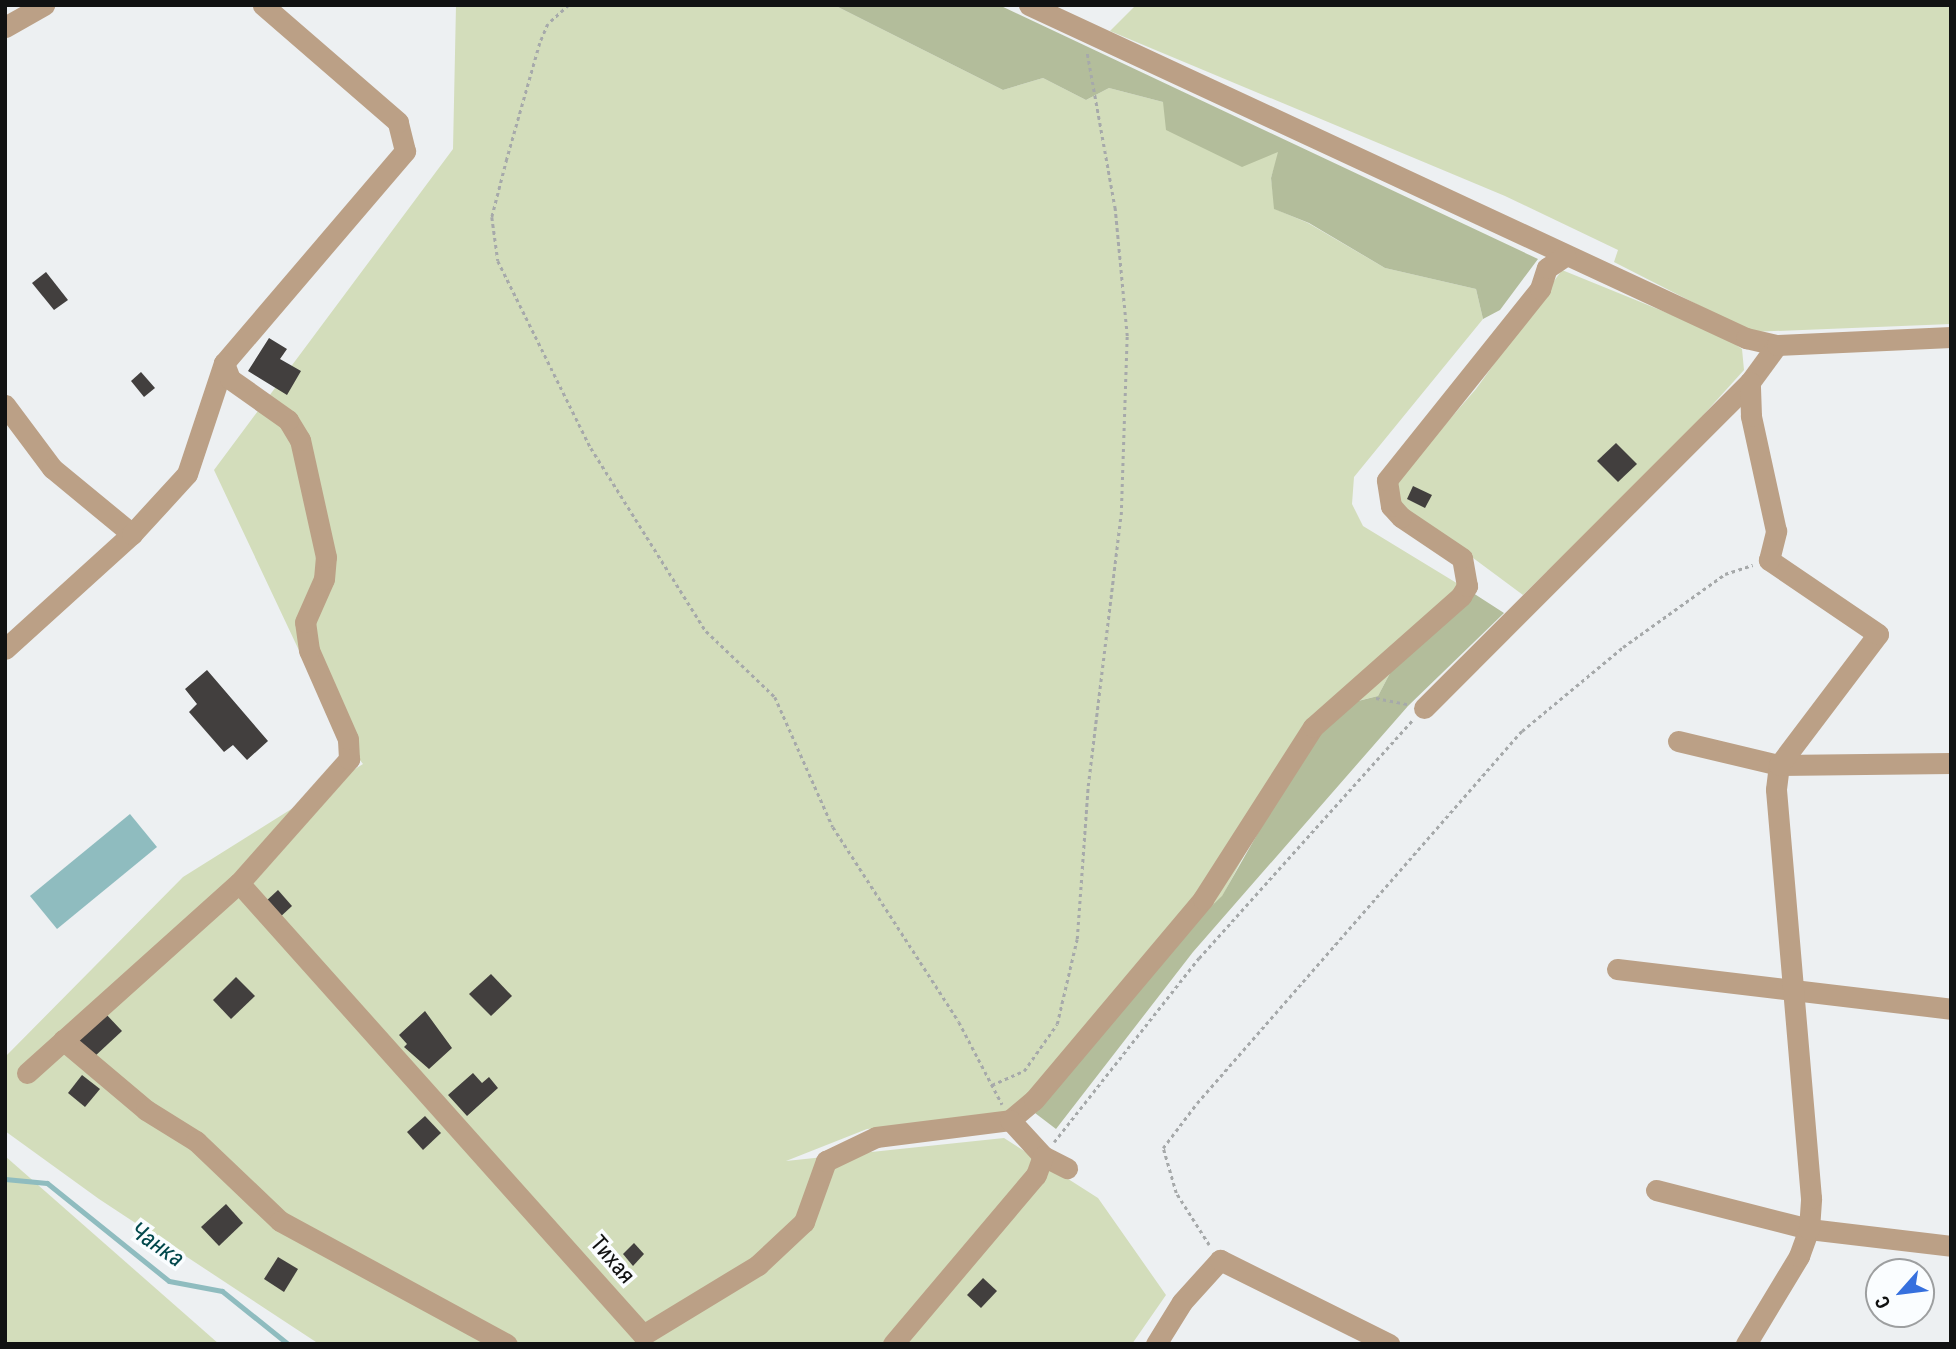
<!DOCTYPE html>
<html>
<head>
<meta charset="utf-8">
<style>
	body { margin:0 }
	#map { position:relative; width:1956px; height:1349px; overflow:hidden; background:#edf0f2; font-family:"Roboto Condensed",sans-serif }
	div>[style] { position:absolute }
	.green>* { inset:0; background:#d3ddbb }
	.forest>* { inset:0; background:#b3bd9b }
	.water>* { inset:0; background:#8fbcbf }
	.stream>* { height:5px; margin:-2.5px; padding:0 2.5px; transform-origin:2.5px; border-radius:2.5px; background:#8fbcbf }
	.building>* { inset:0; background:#423f3e }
	.path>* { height:2.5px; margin-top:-1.25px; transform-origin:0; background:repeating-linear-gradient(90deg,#a6a9aa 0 3.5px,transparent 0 7px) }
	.minor>* { height:21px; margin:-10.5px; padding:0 10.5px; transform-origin:10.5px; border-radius:10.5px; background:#bba086 }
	span { translate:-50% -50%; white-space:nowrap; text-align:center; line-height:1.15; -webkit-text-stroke:7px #fafdff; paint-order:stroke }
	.street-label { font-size:23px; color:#111212 }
	.water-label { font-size:24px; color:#00474b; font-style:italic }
	.frame { position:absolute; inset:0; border:7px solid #111212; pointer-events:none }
	.north { position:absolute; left:1865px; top:1258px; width:70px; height:70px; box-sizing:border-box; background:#fafdff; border:2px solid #9d9fa0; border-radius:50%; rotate:242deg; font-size:19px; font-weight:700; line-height:28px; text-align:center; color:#111212 }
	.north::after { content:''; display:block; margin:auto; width:24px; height:32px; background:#3670de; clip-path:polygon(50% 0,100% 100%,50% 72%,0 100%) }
</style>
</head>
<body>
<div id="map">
	<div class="green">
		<i style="clip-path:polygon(456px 5px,834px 5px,1003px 90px,1043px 78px,1086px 100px,1109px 88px,1163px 102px,1279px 152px,1271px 178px,1275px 209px,1308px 223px,1385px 268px,1476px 289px,1483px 319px,1354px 477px,1352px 504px,1363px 526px,1473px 593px,1399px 656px,1378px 696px,1345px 704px,1256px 833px,1222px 897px,1197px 920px,1035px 1113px,867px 1129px,786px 1161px,1004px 1138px,1098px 1198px,1166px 1295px,1132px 1344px,319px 1344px,99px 1199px,5px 1131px,5px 1057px,183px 877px,363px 764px,337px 731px,214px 470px,453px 149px)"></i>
		<i style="clip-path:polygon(1136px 5px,1951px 5px,1951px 324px,1751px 332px,1614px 262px,1618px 250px,1505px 196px,1110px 31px)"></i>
		<i style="clip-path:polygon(1562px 270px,1724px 336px,1742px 349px,1744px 370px,1678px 443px,1523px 595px,1399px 503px,1396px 481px,1476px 389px)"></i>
		<i style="clip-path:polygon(5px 1156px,219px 1344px,5px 1344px)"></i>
	</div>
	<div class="forest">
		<i style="clip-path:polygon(834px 5px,999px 5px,1538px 259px,1500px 310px,1483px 319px,1476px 289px,1385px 268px,1309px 223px,1274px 209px,1271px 178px,1278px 152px,1242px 167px,1166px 130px,1163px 102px,1109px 88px,1086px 100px,1043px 78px,1003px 90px)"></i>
		<i style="clip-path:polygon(1473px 593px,1504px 613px,1408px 706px,1193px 952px,1056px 1129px,1035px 1113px,1197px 920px,1222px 896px,1318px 728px,1346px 704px,1378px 696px,1399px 656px)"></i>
	</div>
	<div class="water">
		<i style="clip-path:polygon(130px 814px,157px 847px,57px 929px,30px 896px)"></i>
	</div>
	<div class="stream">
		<i style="left:5px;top:1179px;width:42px;rotate:5.4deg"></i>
		<i style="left:47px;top:1183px;width:156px;rotate:38.8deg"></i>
		<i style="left:169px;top:1281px;width:54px;rotate:10.7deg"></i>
		<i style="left:222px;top:1291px;width:85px;rotate:38.8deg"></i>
	</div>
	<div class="building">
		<i style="clip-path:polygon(46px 272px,68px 300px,54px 310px,32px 283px)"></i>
		<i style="clip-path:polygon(269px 338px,287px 349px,280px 359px,301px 371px,287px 395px,248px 371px)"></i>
		<i style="clip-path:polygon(141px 372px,155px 388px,144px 397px,131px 381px)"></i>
		<i style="clip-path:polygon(1616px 443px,1637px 464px,1618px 482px,1597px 461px)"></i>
		<i style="clip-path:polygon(1413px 486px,1432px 495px,1425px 508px,1407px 499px)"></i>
		<i style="clip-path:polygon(207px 670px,268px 741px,247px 760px,233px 745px,224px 752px,189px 712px,197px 704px,185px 689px)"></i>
		<i style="clip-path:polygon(278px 890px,292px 906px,278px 919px,264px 903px)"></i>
		<i style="clip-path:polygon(491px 974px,512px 996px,491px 1016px,469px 994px)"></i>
		<i style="clip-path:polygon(236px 977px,255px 996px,231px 1019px,213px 1000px)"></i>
		<i style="clip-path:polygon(425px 1011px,452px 1048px,429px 1069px,404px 1047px,407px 1044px,399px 1035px)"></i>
		<i style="clip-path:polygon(104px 1012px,122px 1031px,94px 1057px,76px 1038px)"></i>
		<i style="clip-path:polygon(473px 1073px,482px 1083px,489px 1077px,498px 1088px,467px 1116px,448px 1095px)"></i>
		<i style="clip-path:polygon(82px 1075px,100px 1089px,85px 1107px,68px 1093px)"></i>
		<i style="clip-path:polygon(425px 1116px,441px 1133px,423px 1150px,407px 1132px)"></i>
		<i style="clip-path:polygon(226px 1204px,243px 1223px,219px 1246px,201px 1227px)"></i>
		<i style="clip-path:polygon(634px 1243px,644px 1254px,633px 1266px,623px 1254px)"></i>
		<i style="clip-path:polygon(278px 1257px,298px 1269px,284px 1292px,264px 1279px)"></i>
		<i style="clip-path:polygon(983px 1278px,997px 1291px,981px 1308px,967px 1295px)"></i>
	</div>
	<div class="path">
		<i style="left:569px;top:5px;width:28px;rotate:138deg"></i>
		<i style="left:548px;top:24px;width:21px;rotate:113deg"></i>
		<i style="left:540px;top:43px;width:121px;rotate:105.9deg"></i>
		<i style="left:507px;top:159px;width:60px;rotate:104.5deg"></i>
		<i style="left:492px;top:217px;width:44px;rotate:82.2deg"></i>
		<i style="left:498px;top:261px;width:209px;rotate:63.6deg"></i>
		<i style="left:591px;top:448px;width:216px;rotate:57.9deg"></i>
		<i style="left:706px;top:631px;width:95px;rotate:43.7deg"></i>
		<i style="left:775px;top:697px;width:142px;rotate:66deg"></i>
		<i style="left:833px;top:827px;width:232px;rotate:57.1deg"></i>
		<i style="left:959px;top:1022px;width:93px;rotate:62.3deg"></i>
		<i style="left:1376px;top:698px;width:32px;rotate:11deg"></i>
		<i style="left:992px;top:1085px;width:35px;rotate:-24deg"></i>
		<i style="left:1024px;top:1071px;width:57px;rotate:-54.9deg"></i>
		<i style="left:1057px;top:1024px;width:87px;rotate:-76.8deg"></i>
		<i style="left:1077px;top:939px;width:153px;rotate:-85.9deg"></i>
		<i style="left:1088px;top:786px;width:273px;rotate:-83.1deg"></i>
		<i style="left:1121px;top:515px;width:179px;rotate:-88.1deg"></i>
		<i style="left:1127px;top:336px;width:128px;rotate:-95.4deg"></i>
		<i style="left:1115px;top:209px;width:158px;rotate:-100.2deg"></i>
		<i style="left:1054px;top:1142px;width:234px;rotate:-51.8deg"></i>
		<i style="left:1199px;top:958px;width:319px;rotate:-48.1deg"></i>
		<i style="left:1209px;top:1245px;width:62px;rotate:-122.4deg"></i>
		<i style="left:1176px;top:1193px;width:47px;rotate:-106.1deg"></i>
		<i style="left:1163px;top:1148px;width:56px;rotate:-52.9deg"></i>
		<i style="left:1197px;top:1103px;width:494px;rotate:-48.9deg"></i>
		<i style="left:1522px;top:731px;width:131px;rotate:-39.7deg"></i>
		<i style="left:1623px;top:647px;width:125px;rotate:-35.6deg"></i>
		<i style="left:1725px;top:574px;width:29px;rotate:-18deg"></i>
	</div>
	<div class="minor">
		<i style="left:1029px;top:5px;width:791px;rotate:24.91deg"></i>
		<i style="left:1746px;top:338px;width:32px;rotate:13deg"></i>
		<i style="left:1777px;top:345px;width:46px;rotate:126.1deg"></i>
		<i style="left:1750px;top:382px;width:461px;rotate:135deg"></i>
		<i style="left:5px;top:27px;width:45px;rotate:-29.4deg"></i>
		<i style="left:1777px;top:345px;width:174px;rotate:-2.6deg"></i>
		<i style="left:5px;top:405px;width:79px;rotate:53.3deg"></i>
		<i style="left:52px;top:468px;width:104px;rotate:39.5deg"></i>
		<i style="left:5px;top:649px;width:171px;rotate:-42.2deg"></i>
		<i style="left:132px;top:534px;width:81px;rotate:-47.5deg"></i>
		<i style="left:187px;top:474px;width:117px;rotate:-71.6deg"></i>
		<i style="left:224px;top:363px;width:279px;rotate:-49.5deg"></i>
		<i style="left:405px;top:151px;width:30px;rotate:-104deg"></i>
		<i style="left:398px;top:122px;width:179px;rotate:-139.1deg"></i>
		<i style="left:1678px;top:741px;width:104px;rotate:13.4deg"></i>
		<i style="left:1779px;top:765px;width:172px;rotate:-0.7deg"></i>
		<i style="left:239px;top:883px;width:606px;rotate:48.21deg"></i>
		<i style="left:643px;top:1335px;width:135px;rotate:-31.3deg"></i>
		<i style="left:758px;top:1265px;width:63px;rotate:-43.1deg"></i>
		<i style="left:804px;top:1222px;width:65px;rotate:-70.2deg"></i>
		<i style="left:826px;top:1161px;width:55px;rotate:-25.6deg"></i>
		<i style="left:876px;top:1137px;width:135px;rotate:-7.2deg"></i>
		<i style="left:1010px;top:1120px;width:31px;rotate:-40deg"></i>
		<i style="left:1034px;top:1100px;width:263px;rotate:-49.9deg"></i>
		<i style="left:1203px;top:899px;width:204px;rotate:-57.4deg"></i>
		<i style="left:1313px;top:727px;width:198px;rotate:-41.5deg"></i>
		<i style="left:1461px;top:596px;width:12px;rotate:-59deg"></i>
		<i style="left:1467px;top:586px;width:28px;rotate:-100deg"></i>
		<i style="left:1462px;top:558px;width:73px;rotate:-146.1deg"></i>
		<i style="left:1401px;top:517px;width:15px;rotate:-132deg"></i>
		<i style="left:1391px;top:506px;width:26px;rotate:-99deg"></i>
		<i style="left:1387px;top:480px;width:245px;rotate:-51.3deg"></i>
		<i style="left:1540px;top:289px;width:22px;rotate:-72deg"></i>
		<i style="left:1547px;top:268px;width:22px;rotate:-34deg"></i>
		<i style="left:1617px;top:969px;width:336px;rotate:6.8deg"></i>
		<i style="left:63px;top:1040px;width:109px;rotate:40.1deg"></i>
		<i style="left:146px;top:1110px;width:59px;rotate:31.8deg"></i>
		<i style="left:196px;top:1141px;width:116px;rotate:43.6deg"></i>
		<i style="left:280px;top:1221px;width:258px;rotate:28.5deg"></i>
		<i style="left:27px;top:1073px;width:285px;rotate:-41.9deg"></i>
		<i style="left:239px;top:883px;width:166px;rotate:-48.4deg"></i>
		<i style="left:349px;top:759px;width:20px;rotate:-93deg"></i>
		<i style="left:348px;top:739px;width:97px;rotate:-113.7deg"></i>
		<i style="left:309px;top:650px;width:28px;rotate:-98deg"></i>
		<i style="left:305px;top:622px;width:47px;rotate:-66.2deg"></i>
		<i style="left:324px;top:579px;width:22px;rotate:-85deg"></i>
		<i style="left:326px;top:557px;width:120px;rotate:-102.5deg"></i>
		<i style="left:300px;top:440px;width:23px;rotate:-121deg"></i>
		<i style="left:288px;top:420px;width:71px;rotate:-144.7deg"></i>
		<i style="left:230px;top:379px;width:17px;rotate:-111deg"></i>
		<i style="left:1010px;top:1120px;width:49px;rotate:47.5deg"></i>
		<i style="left:1043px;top:1156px;width:27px;rotate:27deg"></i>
		<i style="left:1656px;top:1190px;width:158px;rotate:14.3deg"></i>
		<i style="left:1809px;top:1229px;width:143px;rotate:6.8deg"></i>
		<i style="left:893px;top:1344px;width:221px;rotate:-49.8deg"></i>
		<i style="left:1036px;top:1175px;width:20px;rotate:-70deg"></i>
		<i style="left:1156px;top:1344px;width:49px;rotate:-58.2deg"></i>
		<i style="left:1182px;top:1302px;width:57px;rotate:-47.9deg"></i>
		<i style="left:1220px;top:1260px;width:189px;rotate:26.4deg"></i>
		<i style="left:1746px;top:1344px;width:103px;rotate:-58.9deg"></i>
		<i style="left:1799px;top:1256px;width:29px;rotate:-70deg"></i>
		<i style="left:1809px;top:1229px;width:31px;rotate:-86deg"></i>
		<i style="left:1811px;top:1198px;width:410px;rotate:-94.9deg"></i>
		<i style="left:1776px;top:789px;width:24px;rotate:-83deg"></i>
		<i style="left:1779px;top:765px;width:164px;rotate:-52.9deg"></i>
		<i style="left:1878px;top:634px;width:132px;rotate:-145.8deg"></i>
		<i style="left:1769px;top:560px;width:30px;rotate:-76deg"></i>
		<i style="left:1776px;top:531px;width:118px;rotate:-102.3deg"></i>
		<i style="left:1751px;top:416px;width:34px;rotate:-92deg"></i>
	</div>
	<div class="street-label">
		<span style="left:612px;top:1260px;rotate:49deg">Тихая</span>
	</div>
	<div class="water-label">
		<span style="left:157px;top:1245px;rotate:35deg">Чанка</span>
	</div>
	<div class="frame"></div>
	<div class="north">С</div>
</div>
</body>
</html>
